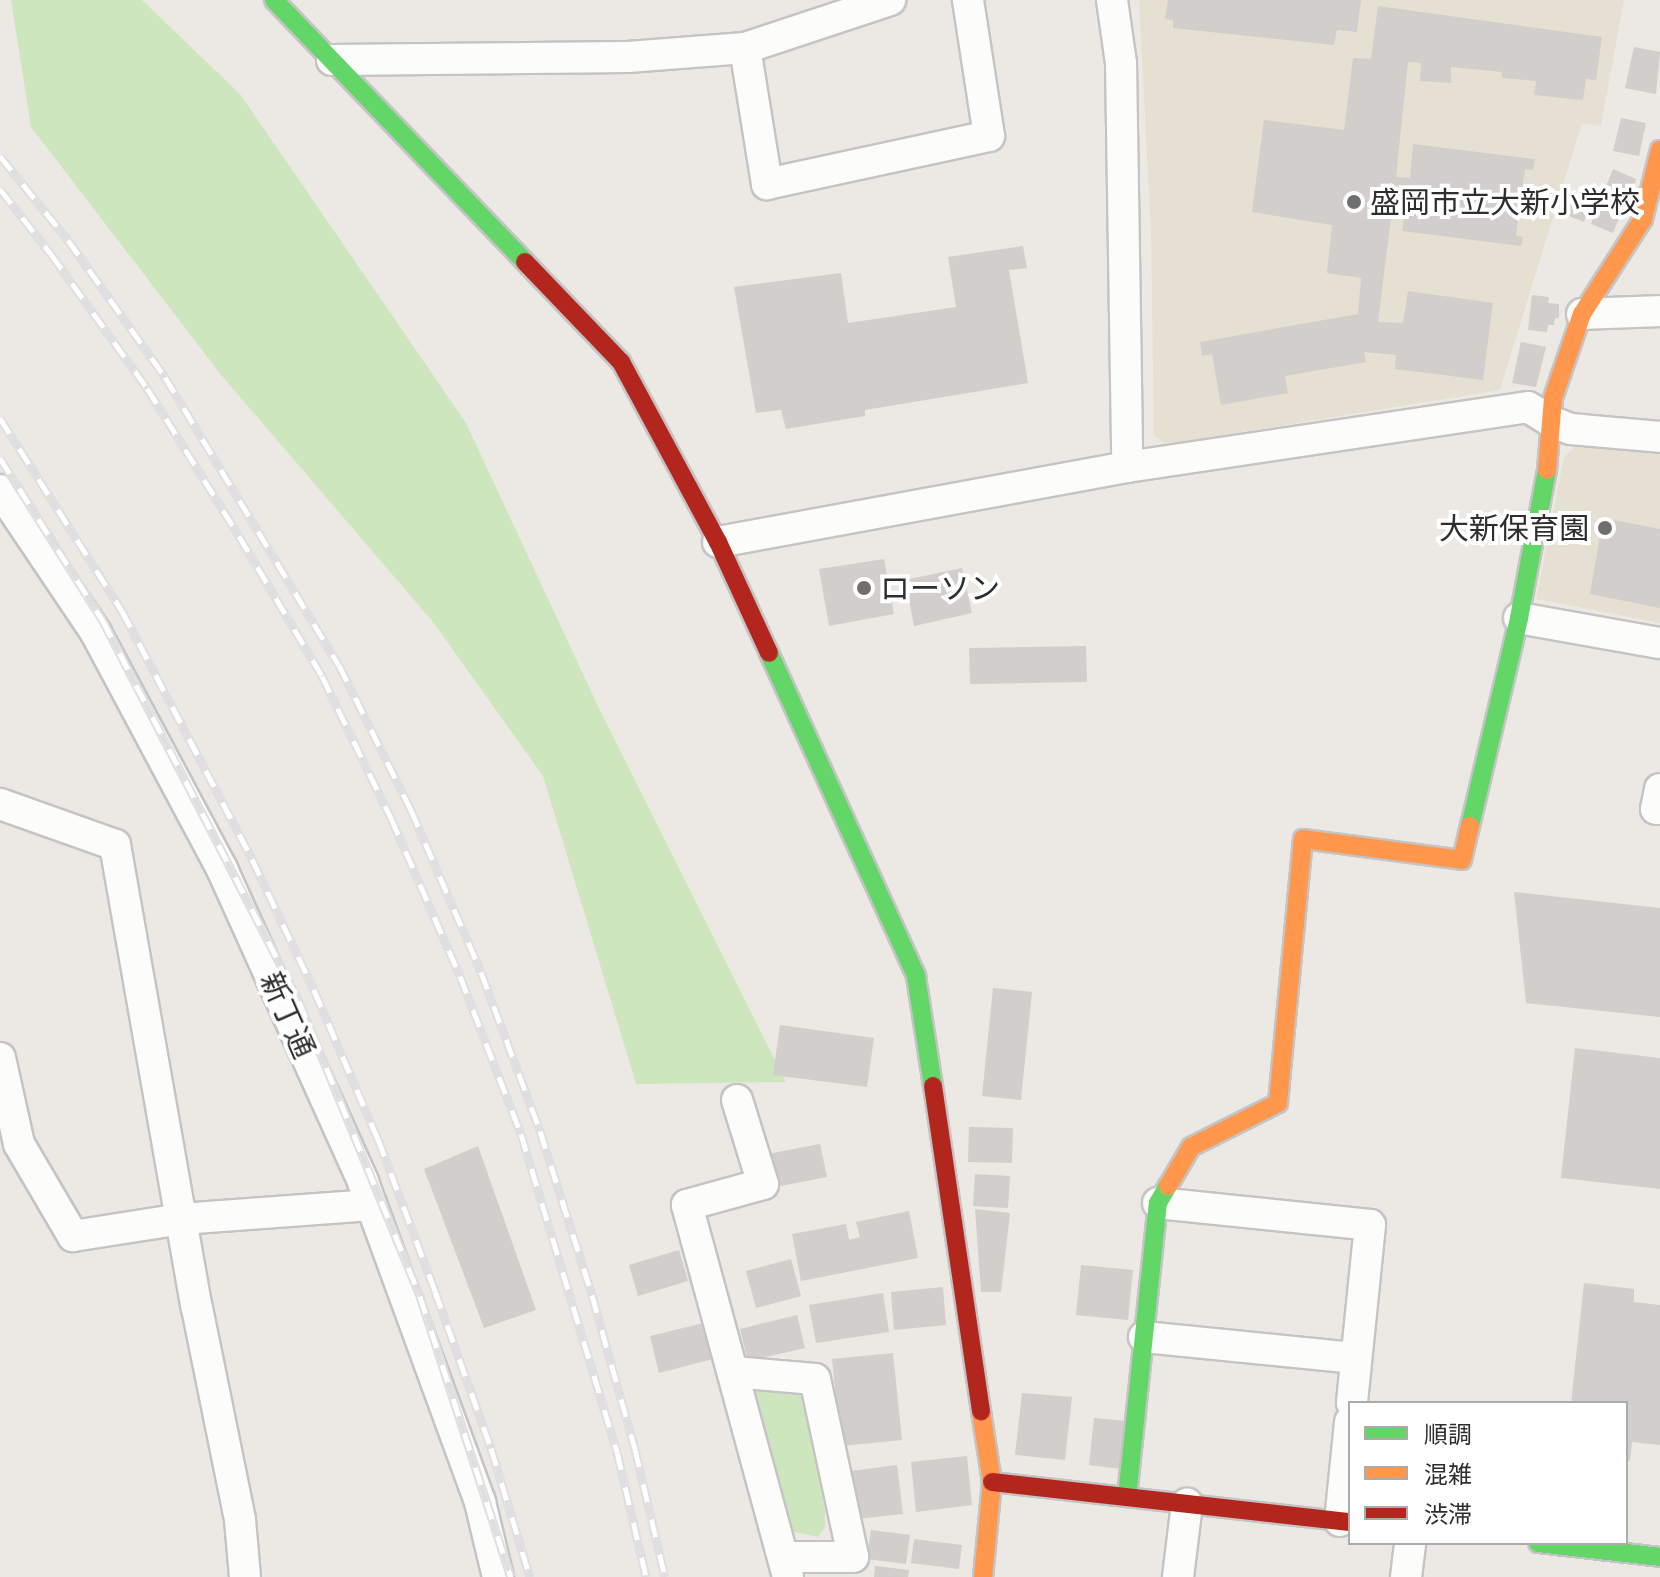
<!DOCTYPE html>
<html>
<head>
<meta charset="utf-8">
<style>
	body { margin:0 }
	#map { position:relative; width:1660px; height:1577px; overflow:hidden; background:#ece8e4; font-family:"Titillium Web","Noto Sans JP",sans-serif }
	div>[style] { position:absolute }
	.education>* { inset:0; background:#e6e0d3 }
	.green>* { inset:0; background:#cee6be }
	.building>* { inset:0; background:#d1cecb }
	.roads { filter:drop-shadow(2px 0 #c5c4c5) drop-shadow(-2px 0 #c5c4c5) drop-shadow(0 2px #c5c4c5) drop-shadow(0 -2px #c5c4c5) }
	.street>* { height:30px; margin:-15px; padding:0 15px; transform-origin:15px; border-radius:15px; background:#fcfcfb }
	.fast>* { height:18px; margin:-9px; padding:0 9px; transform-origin:9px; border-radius:9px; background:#63d668 }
	.slow>* { height:18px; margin:-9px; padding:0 9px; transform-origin:9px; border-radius:9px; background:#ff974d }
	.jam>* { height:18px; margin:-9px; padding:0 9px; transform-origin:9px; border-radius:9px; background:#b3261e }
	.rail>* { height:9px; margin-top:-4.5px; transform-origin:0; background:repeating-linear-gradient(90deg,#fff 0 18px,#dfdfe1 0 36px); box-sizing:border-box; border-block:2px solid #dfdfe1 }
	.dots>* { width:22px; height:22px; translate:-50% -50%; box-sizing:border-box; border:4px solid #fff; border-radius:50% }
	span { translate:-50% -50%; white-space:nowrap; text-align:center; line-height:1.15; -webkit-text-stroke:8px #fff; paint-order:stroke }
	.poi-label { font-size:30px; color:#2e2e2e }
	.left { translate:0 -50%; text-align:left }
	.right { translate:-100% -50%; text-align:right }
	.street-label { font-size:30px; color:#2e2e2e }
	.legend { position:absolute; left:1348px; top:1401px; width:280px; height:144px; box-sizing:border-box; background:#fff; border:2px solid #ababab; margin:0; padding:10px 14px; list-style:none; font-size:24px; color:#2e2e2e }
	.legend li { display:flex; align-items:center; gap:16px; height:40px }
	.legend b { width:40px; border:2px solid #ababab }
</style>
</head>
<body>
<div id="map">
	<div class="education">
		<i style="clip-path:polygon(1139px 0,1624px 0,1601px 126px,1582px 123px,1500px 390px,1180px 442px,1164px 443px,1154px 435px,1151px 235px)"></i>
		<i style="clip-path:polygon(1576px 446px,1660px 452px,1660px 623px,1536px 599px,1564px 457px)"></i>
	</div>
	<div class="green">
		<i style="clip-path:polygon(11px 0,142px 0,240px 94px,466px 423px,597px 704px,786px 1082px,636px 1084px,543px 776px,433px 622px,222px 376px,31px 127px)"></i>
		<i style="clip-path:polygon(744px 1385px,806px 1390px,825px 1512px,825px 1527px,818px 1537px,786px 1530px)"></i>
	</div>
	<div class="building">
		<i style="clip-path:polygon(1168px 0,1361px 0,1357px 32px,1337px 30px,1334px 45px,1173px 28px,1173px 20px,1165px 19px)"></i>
		<i style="clip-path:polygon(1378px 6px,1602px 37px,1596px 80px,1586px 79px,1583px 100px,1534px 95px,1536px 81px,1502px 78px,1502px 72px,1451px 67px,1451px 83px,1420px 81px,1421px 63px,1408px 62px,1396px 177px,1410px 178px,1413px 144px,1535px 159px,1533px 170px,1525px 169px,1516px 236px,1523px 237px,1521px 246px,1402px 231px,1408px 195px,1394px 193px,1378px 322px,1403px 323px,1408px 291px,1493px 303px,1483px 380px,1395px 369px,1396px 355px,1364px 352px,1366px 362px,1285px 376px,1288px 393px,1221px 405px,1212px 354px,1202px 356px,1200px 342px,1358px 314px,1361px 278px,1327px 273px,1332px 225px,1252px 212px,1264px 120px,1344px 130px,1353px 58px,1371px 59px)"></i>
		<i style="clip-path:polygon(1634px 47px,1660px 52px,1656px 94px,1625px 88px)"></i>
		<i style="clip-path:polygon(1621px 118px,1646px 123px,1639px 156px,1613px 151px)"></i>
		<i style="clip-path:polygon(1613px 169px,1636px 179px,1630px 205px,1625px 203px,1613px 233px,1591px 224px)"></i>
		<i style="clip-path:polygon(1570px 199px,1591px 206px,1584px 222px,1564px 214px)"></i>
		<i style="clip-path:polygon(1023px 246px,1027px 268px,1009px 270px,1028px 383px,865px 410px,865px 416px,786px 429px,781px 410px,756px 413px,734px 287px,841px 273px,848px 323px,956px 307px,948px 257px)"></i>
		<i style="clip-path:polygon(1532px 295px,1549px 297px,1548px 303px,1559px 304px,1559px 318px,1555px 318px,1554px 325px,1548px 325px,1547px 332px,1528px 330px)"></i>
		<i style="clip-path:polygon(1521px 342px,1546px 347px,1536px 387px,1512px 383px)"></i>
		<i style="clip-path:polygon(1603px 518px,1660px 529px,1660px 608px,1590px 594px)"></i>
		<i style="clip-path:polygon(884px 559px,894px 614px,829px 626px,819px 569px)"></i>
		<i style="clip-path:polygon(962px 568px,972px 613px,914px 626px,905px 580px)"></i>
		<i style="clip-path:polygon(1086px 646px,1087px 682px,970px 684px,969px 648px)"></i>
		<i style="clip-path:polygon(1514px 892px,1660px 908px,1660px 1017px,1526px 1003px)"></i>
		<i style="clip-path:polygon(993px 988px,1032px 992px,1021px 1100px,982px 1096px)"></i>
		<i style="clip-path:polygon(780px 1025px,874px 1038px,867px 1087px,773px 1075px)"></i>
		<i style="clip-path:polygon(1575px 1048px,1660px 1058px,1660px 1189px,1561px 1178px)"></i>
		<i style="clip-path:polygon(969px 1127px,1013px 1128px,1012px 1163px,968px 1162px)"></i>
		<i style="clip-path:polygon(820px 1144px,827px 1177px,775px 1187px,768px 1154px)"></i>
		<i style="clip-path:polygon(478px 1146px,536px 1310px,484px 1328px,424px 1169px)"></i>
		<i style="clip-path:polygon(975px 1174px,1010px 1176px,1008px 1208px,973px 1206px)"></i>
		<i style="clip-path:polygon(975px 1209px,1010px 1213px,1001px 1292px,981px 1292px)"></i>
		<i style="clip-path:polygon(909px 1211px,918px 1258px,801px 1281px,792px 1234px,846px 1224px,849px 1240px,860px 1237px,856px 1222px)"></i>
		<i style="clip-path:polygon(679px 1250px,688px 1281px,638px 1296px,629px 1265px)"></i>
		<i style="clip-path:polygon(791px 1259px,801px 1296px,756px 1308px,746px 1271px)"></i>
		<i style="clip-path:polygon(1081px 1265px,1133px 1270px,1128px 1320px,1076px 1315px)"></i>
		<i style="clip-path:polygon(1584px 1283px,1634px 1289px,1634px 1302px,1660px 1305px,1660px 1445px,1632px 1442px,1630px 1461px,1626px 1460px,1626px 1403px,1571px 1403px)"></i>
		<i style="clip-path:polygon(943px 1287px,946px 1325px,894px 1330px,891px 1292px)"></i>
		<i style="clip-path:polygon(883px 1293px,889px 1332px,816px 1343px,809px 1305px)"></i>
		<i style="clip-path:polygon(797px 1315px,805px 1348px,748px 1361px,740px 1329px)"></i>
		<i style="clip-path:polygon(704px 1323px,713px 1359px,659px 1373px,650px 1336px)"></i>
		<i style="clip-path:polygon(893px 1353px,902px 1440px,841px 1446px,832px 1359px)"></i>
		<i style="clip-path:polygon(1022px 1393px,1072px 1397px,1065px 1460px,1015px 1455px)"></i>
		<i style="clip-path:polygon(1094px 1418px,1127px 1421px,1122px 1469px,1089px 1465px)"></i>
		<i style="clip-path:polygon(967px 1456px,972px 1505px,916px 1512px,911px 1462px)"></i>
		<i style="clip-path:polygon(897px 1465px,903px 1514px,857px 1519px,851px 1471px)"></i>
		<i style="clip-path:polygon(871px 1530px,910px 1535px,906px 1564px,867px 1559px)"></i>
		<i style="clip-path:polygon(914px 1539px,962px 1545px,959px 1569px,911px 1563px)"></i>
		<i style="clip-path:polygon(875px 1566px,909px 1570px,908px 1577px,874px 1577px)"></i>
	</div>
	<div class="roads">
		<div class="street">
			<i style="left:1112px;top:0;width:64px;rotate:81.9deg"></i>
			<i style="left:1121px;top:63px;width:404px;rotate:89.1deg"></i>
			<i style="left:745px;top:48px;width:138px;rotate:80.8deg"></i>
			<i style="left:767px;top:184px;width:227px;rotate:-12.2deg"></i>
			<i style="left:989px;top:136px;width:138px;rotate:-98.8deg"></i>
			<i style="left:332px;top:60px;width:296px;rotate:-0.6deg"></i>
			<i style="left:628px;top:57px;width:117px;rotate:-4.4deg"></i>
			<i style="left:745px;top:48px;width:153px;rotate:-18.3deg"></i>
			<i style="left:1582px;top:314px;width:78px;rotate:-2.2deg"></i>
			<i style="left:0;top:490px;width:172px;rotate:56.1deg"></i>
			<i style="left:96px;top:633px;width:268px;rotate:61.9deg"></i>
			<i style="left:222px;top:869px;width:343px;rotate:65.7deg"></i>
			<i style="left:363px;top:1182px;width:341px;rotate:69.9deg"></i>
			<i style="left:480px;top:1502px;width:77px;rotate:76.5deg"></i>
			<i style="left:718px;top:542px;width:416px;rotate:-10.4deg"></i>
			<i style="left:1127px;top:467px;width:405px;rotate:-8.5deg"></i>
			<i style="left:1528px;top:407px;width:26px;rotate:32deg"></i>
			<i style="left:1550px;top:421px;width:22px;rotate:21deg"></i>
			<i style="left:1571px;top:429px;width:89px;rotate:5.1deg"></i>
			<i style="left:1519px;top:618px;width:143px;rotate:10.1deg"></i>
			<i style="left:1660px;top:789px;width:20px;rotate:101deg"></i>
			<i style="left:1656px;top:809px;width:4px"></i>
			<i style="left:0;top:804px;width:122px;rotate:19.6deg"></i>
			<i style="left:115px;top:845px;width:470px;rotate:80deg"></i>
			<i style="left:197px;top:1308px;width:216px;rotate:78.5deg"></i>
			<i style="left:240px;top:1520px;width:57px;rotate:85deg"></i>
			<i style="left:0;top:1058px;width:88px;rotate:77.5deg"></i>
			<i style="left:19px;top:1144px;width:107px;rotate:59.6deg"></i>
			<i style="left:73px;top:1236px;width:109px;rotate:-8.9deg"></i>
			<i style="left:181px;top:1219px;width:191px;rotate:-4.2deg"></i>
			<i style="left:737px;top:1100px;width:88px;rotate:72.8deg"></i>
			<i style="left:763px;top:1184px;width:79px;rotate:164.6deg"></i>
			<i style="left:687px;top:1205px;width:385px;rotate:74.8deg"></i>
			<i style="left:1158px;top:1203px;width:213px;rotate:5.9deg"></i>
			<i style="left:1370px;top:1225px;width:179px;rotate:95.8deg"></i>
			<i style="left:1144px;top:1337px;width:213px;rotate:5.7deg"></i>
			<i style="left:733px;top:1372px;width:82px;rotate:4.9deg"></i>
			<i style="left:815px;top:1379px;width:182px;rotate:77.9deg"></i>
			<i style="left:853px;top:1557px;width:69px;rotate:180deg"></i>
			<i style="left:1340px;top:1521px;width:100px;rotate:-84.2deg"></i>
			<i style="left:1178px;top:1577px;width:74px;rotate:-83deg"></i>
			<i style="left:1406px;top:1577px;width:34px;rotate:-83deg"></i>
		</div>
		<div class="fast">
			<i style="left:274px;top:0;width:363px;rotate:46.2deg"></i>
			<i style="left:769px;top:653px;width:355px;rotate:65.5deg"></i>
			<i style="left:916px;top:976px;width:111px;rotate:81.2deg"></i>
			<i style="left:1470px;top:826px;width:214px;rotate:-76.7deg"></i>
			<i style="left:1519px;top:618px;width:151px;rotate:-79.3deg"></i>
			<i style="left:1127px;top:1497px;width:296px;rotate:-84deg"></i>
			<i style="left:1158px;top:1203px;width:20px;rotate:-60deg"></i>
			<i style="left:1538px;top:1543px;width:123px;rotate:6.5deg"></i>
		</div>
		<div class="slow">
			<i style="left:1547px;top:470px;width:72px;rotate:-85.2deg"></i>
			<i style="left:1553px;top:398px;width:89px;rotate:-71deg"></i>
			<i style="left:1582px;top:314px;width:113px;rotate:-57.3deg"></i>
			<i style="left:1643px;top:219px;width:71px;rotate:-76.2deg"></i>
			<i style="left:1168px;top:1186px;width:45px;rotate:-59.5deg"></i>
			<i style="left:1191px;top:1147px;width:97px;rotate:-26.8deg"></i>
			<i style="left:1278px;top:1103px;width:265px;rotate:-84.6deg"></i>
			<i style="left:1303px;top:839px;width:160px;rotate:7.5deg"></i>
			<i style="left:1462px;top:860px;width:35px;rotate:-77deg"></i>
			<i style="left:981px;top:1411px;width:72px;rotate:81.2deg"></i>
			<i style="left:992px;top:1482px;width:95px;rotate:95.4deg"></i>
		</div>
		<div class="jam">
			<i style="left:525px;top:262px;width:139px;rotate:46.2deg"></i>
			<i style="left:621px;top:362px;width:204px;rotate:61.7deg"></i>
			<i style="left:718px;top:542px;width:122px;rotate:65.3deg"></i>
			<i style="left:933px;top:1086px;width:329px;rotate:81.6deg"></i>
			<i style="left:992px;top:1482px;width:360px;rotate:6.4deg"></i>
		</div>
	</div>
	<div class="rail">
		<i style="left:0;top:156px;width:108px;rotate:51deg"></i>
		<i style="left:68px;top:240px;width:168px;rotate:54.7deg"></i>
		<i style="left:165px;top:377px;width:336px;rotate:58.9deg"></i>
		<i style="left:339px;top:665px;width:162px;rotate:63.6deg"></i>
		<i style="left:411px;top:810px;width:176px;rotate:66.6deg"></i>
		<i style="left:481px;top:972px;width:170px;rotate:69.6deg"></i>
		<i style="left:540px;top:1131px;width:172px;rotate:72.4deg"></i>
		<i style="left:592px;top:1295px;width:160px;rotate:74.4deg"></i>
		<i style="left:635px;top:1449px;width:131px;rotate:76.8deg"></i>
		<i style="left:0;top:189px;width:83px;rotate:51.9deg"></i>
		<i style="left:51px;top:254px;width:165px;rotate:54.4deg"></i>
		<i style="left:147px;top:388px;width:174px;rotate:58.1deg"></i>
		<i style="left:239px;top:536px;width:163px;rotate:59.3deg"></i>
		<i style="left:322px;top:676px;width:158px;rotate:64.1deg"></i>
		<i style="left:391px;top:818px;width:172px;rotate:66.4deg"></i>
		<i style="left:460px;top:976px;width:169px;rotate:68.9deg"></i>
		<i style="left:521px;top:1134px;width:332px;rotate:73.2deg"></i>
		<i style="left:617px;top:1452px;width:128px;rotate:76.9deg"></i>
		<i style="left:0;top:418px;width:228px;rotate:57.7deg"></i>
		<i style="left:122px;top:611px;width:280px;rotate:62.3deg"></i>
		<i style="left:252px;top:859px;width:145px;rotate:64.7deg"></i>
		<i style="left:314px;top:990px;width:162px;rotate:66.8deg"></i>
		<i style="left:378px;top:1139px;width:162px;rotate:69.4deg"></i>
		<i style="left:435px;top:1291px;width:167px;rotate:70.4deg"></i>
		<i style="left:491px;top:1448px;width:135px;rotate:73.2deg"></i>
		<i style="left:0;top:458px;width:193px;rotate:57.7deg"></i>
		<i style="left:103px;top:621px;width:428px;rotate:62.7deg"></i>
		<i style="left:299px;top:1001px;width:319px;rotate:67.7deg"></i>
		<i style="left:420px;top:1296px;width:295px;rotate:72.1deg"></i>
	</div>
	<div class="dots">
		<i style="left:1354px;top:202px;background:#706f6e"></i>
		<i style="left:1605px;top:528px;background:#706f6e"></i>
		<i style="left:864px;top:588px;background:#706f6e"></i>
	</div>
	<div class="poi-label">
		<span class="left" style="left:1370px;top:202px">盛岡市立大新小学校</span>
		<span class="right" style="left:1589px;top:528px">大新保育園</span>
		<span class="left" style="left:880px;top:588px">ローソン</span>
	</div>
	<div class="street-label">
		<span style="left:288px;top:1015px;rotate:66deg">新丁通</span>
	</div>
	<ul class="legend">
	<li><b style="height:10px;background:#63d668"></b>順調</li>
	<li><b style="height:10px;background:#ff974d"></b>混雑</li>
	<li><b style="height:10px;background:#b3261e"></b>渋滞</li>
	</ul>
</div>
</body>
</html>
